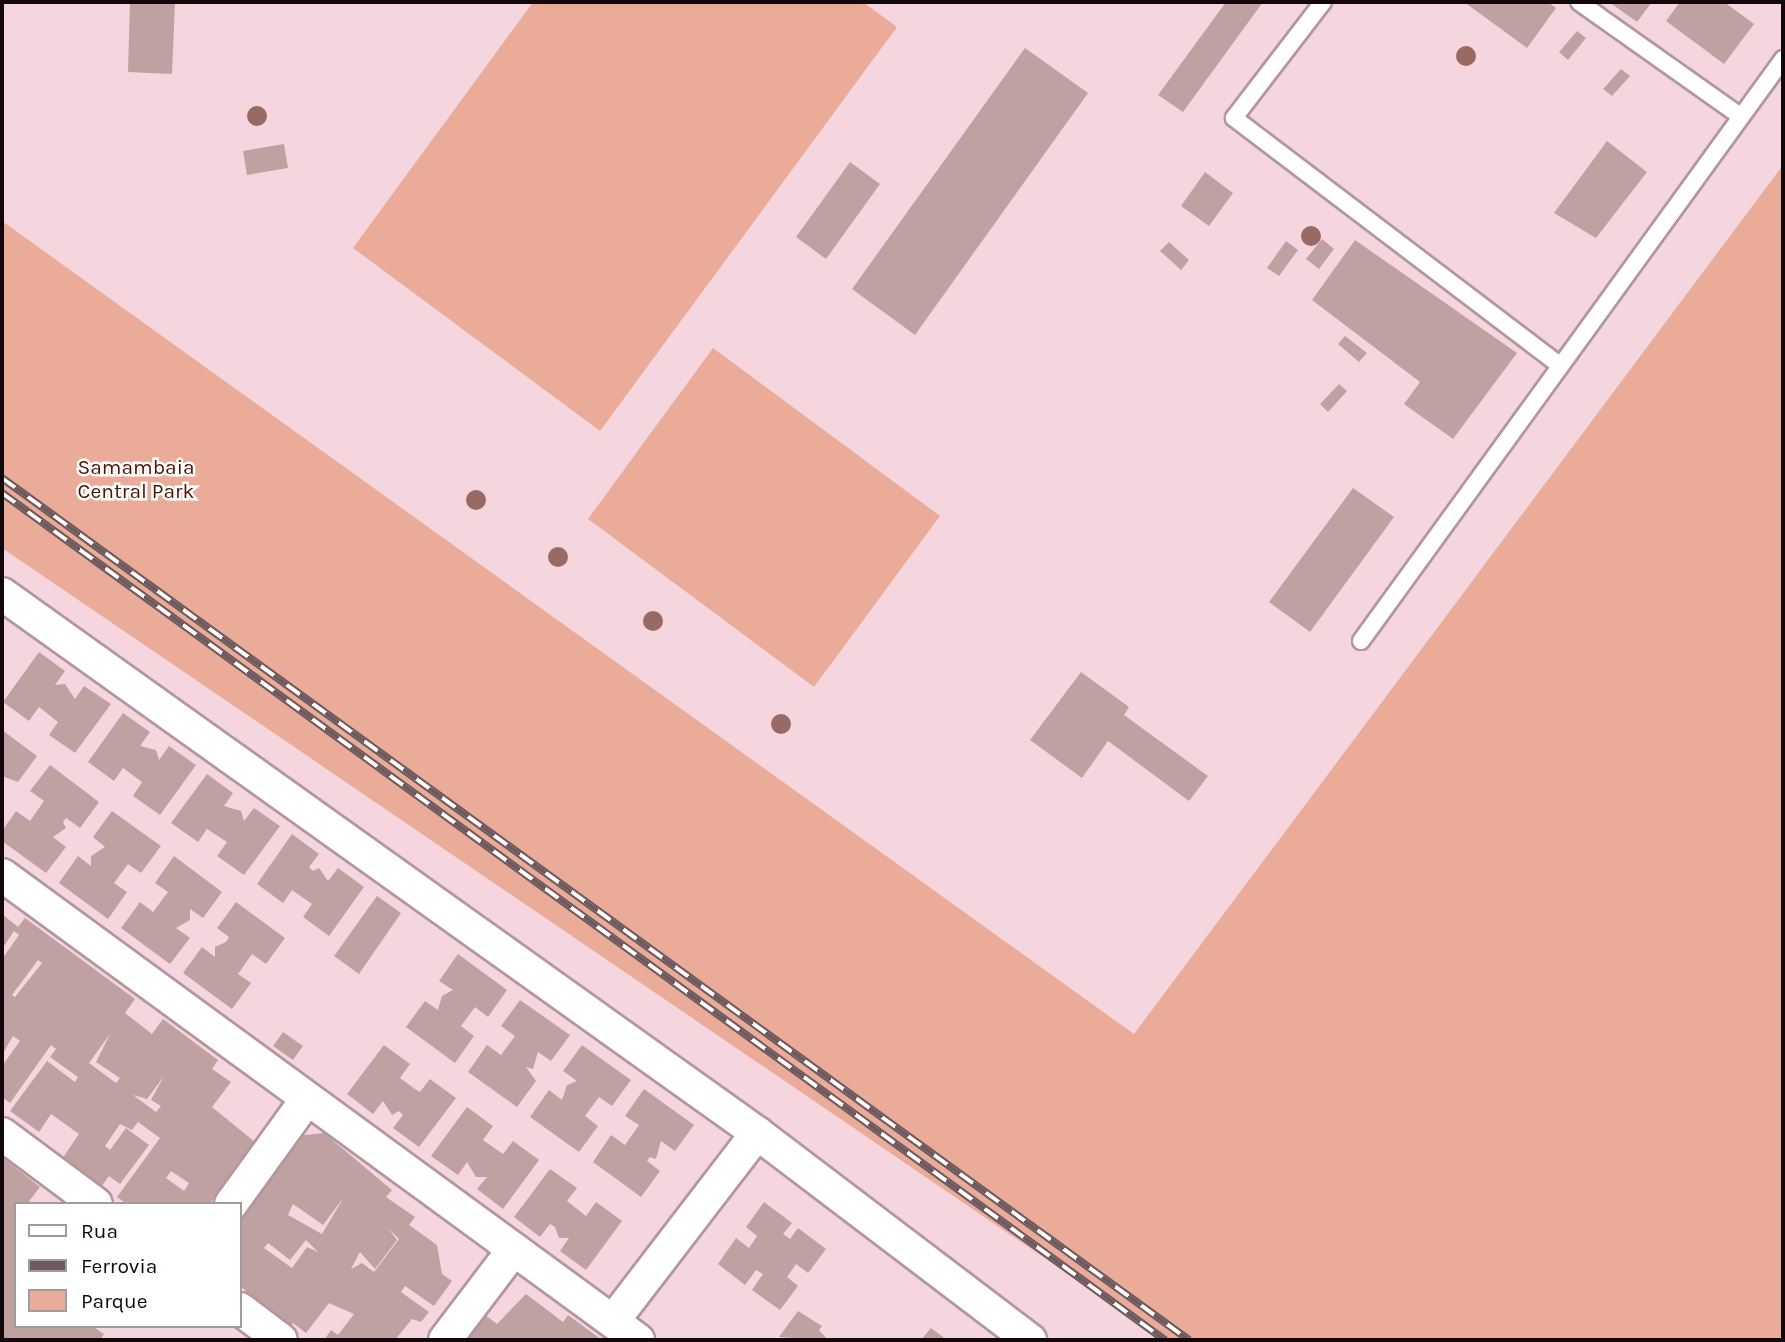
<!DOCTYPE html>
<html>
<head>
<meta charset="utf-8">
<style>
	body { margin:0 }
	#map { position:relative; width:1785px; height:1342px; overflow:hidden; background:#f5d6df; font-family:Karla,sans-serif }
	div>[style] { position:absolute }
	.green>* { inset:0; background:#eaac98 }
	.building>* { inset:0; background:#c0a1a1 }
	.roads { filter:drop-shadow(2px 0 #b3969f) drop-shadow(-2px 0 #b3969f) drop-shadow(0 2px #b3969f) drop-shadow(0 -2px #b3969f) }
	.lane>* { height:16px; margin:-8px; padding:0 8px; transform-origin:8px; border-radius:8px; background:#fff }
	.street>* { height:32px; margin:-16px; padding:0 16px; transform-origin:16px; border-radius:16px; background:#fff }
	.rail>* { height:8px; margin-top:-4px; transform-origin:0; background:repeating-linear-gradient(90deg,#fff 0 16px,#6c5a5f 0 32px); box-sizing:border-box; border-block:2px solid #6c5a5f }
	.trees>* { width:20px; height:20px; margin:-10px; border-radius:50%; background:#996a64 }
	span { translate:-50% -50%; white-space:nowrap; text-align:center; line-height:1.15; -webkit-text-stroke:5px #fff; paint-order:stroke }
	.park-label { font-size:21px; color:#4e1200 }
	.frame { position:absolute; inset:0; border:4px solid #12080b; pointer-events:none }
	.legend { position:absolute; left:14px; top:1202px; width:228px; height:126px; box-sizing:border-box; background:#fff; border:2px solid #a09c9d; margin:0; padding:9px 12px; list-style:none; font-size:21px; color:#12080b }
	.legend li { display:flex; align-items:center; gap:14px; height:35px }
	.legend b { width:35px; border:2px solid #a09c9d }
</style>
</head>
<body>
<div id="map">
	<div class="green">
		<i style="clip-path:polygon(533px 2px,863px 2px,897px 27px,600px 431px,353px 248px)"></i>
		<i style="clip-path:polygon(1783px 165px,1783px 1340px,1165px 1340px,2px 548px,2px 221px,1134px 1034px)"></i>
		<i style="clip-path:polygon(713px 348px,940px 516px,814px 687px,588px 519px)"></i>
	</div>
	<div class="building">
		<i style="clip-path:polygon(130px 2px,175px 2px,172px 74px,128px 72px)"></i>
		<i style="clip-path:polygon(1226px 2px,1263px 2px,1183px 112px,1158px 95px)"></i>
		<i style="clip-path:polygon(1464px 2px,1548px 2px,1556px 8px,1527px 48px)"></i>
		<i style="clip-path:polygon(1609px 2px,1652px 2px,1637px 22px)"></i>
		<i style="clip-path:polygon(1680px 2px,1724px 2px,1754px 24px,1724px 64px,1666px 21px)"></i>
		<i style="clip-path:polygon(1577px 31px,1586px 38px,1568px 60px,1559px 52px)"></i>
		<i style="clip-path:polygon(1025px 48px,1088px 93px,915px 335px,852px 289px)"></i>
		<i style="clip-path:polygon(1621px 69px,1630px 76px,1612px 96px,1603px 89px)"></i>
		<i style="clip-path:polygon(1607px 141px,1647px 172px,1596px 238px,1554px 213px)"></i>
		<i style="clip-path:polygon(284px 144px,288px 168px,247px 175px,243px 151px)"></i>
		<i style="clip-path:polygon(850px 162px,880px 184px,826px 259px,796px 237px)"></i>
		<i style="clip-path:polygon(1205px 172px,1233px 193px,1209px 226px,1181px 206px)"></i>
		<i style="clip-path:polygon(1322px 239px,1334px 249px,1319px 269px,1306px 259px)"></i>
		<i style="clip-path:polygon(1355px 240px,1517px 353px,1453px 439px,1404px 404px,1420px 382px,1312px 300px)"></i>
		<i style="clip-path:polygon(1286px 241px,1298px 250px,1279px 276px,1267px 268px)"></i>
		<i style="clip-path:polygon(1169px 242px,1189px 260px,1181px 270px,1160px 251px)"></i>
		<i style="clip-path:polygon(1345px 336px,1367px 353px,1359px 362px,1338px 344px)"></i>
		<i style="clip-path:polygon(1339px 384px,1347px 391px,1328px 412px,1320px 404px)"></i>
		<i style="clip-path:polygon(1353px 488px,1394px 517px,1310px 632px,1269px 602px)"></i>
		<i style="clip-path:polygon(39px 652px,65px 671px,55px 685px,65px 684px,75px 699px,84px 686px,111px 704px,75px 753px,49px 735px,58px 722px,39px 707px,29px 721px,3px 702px)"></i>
		<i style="clip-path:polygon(1081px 672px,1129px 707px,1124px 715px,1208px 776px,1189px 801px,1108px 741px,1082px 778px,1030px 740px)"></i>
		<i style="clip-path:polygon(123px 713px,150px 732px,140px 746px,156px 750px,159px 760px,169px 746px,196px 765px,160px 815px,133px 796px,142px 782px,123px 768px,114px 781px,88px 762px)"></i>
		<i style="clip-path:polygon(2px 730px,37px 756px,18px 782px,2px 776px)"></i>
		<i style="clip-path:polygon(50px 765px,99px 802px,80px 828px,66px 818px,63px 822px,66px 828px,53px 837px,66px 847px,46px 873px,2px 841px,2px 831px,16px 811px,30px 821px,44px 801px,30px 791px)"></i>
		<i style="clip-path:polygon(207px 774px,233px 793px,224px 806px,241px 811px,244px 821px,254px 808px,280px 826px,244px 875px,217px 856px,227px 842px,207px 829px,198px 842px,171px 823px)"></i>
		<i style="clip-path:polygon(112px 811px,161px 846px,141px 873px,128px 864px,114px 883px,127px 892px,108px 919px,59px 883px,78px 856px,91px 866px,91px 856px,105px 847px,93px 837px)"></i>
		<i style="clip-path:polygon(292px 834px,319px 854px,309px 867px,313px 871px,319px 868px,328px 881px,338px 868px,364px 887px,329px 936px,303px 917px,312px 904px,292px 890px,283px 903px,257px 884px)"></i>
		<i style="clip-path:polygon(174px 856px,222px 892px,203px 918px,190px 909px,190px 920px,176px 928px,190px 938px,170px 964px,121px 928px,140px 902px,153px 912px,168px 892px,155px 883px)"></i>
		<i style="clip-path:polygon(377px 896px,401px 913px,359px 974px,334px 956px)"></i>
		<i style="clip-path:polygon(236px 902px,285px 938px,266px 964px,252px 954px,238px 974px,251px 983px,232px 1009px,183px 973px,202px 947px,215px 957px,215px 947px,226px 942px,229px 937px,217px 928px)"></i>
		<i style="clip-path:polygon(evenodd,2px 914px,18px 927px,25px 918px,135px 999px,125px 1013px,152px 1034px,163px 1019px,218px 1060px,212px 1069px,231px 1082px,212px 1107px,255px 1142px,210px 1204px,127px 1204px,117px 1197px,160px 1138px,138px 1122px,132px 1130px,120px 1124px,105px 1146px,110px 1150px,126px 1128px,149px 1145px,120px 1184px,109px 1176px,101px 1187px,62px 1159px,79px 1134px,51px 1114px,39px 1132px,10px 1111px,47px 1061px,75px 1082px,78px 1077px,50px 1057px,56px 1049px,51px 1045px,10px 1103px,2px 1097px,2px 1066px,20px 1041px,13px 1036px,2px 1055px,2px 959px,19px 935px,14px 931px,2px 949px,2px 914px,38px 960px,42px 963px,15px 997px,12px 995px,38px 960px,2px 914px,110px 1034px,96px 1062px,120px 1078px,116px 1083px,89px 1063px,110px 1034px,2px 914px,164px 1076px,151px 1100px,161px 1106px,156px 1112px,133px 1095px,147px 1099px,164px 1076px,2px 914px,171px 1171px,189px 1183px,184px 1191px,166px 1178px,171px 1171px)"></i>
		<i style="clip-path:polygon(458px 954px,507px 990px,488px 1017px,475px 1007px,461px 1026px,474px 1036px,455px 1063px,406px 1027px,425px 1001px,438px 1010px,442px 996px,453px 990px,439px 981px)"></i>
		<i style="clip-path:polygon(520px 1000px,570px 1035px,551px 1061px,538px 1052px,533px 1069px,526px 1067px,536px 1081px,517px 1107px,468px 1072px,487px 1045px,501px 1055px,515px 1036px,501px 1026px)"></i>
		<i style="clip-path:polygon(283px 1032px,303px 1046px,293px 1060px,273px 1046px)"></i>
		<i style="clip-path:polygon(384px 1045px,410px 1064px,400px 1078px,415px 1089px,420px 1092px,430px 1079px,456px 1098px,419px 1147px,393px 1128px,403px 1115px,399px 1111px,392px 1115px,383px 1101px,373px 1114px,347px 1094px)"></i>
		<i style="clip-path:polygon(582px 1045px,631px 1080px,612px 1106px,599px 1097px,585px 1116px,598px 1126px,579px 1152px,530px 1117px,549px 1090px,562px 1100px,567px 1085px,577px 1081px,563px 1071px)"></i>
		<i style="clip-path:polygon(644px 1089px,694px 1125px,675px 1151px,661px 1141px,656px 1159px,650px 1157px,647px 1161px,660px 1171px,641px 1197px,593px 1162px,611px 1135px,625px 1145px,639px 1125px,625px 1116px)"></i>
		<i style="clip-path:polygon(467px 1107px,493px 1126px,483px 1140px,503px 1154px,513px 1141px,539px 1160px,503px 1209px,477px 1189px,487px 1177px,476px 1177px,467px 1162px,458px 1175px,431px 1156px)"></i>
		<i style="clip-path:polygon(evenodd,324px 1133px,392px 1190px,386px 1197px,415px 1217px,409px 1225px,437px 1245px,442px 1274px,452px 1281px,434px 1306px,405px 1286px,401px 1292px,429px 1312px,421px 1322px,412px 1319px,395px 1340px,324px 1340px,331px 1330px,338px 1335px,354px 1314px,329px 1303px,306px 1333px,293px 1323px,289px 1330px,240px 1286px,240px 1220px,296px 1136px,324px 1133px,344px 1197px,322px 1234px,288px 1215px,293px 1204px,323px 1225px,344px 1197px,324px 1133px,388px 1228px,399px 1239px,374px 1272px,362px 1263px,351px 1269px,360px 1252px,375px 1269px,397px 1240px,388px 1228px,324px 1133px,306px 1240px,318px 1252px,307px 1247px,292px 1268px,264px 1248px,268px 1243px,290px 1260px,306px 1240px)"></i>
		<i style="clip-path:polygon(2px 1157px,40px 1187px,27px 1204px,16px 1204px,16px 1326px,92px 1326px,104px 1334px,100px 1340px,2px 1340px)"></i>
		<i style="clip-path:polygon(550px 1169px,577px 1188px,567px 1201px,586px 1216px,596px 1202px,622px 1221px,586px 1270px,560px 1251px,569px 1238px,559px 1238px,555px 1227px,550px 1224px,540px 1237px,514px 1217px)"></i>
		<i style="clip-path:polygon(764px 1202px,792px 1223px,783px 1234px,790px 1239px,798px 1228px,826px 1249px,808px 1273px,796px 1264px,787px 1277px,798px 1286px,780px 1310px,752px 1290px,763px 1274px,756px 1270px,745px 1285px,718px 1264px,736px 1238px,749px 1248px,757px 1236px,746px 1227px)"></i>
		<i style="clip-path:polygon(526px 1294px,563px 1322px,568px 1315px,602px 1340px,464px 1340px,484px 1314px,497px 1324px)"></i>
		<i style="clip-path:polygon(798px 1311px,822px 1326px,819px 1330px,828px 1340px,779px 1337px)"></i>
		<i style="clip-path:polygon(931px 1328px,947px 1340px,921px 1340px)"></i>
	</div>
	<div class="roads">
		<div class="lane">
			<i style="left:1323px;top:2px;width:146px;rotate:127.5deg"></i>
			<i style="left:1234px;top:118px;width:409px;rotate:37.2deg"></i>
			<i style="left:1579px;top:2px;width:197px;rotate:35.3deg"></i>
			<i style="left:1361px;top:641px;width:719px;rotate:-54.05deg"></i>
		</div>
		<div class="street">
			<i style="left:2px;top:594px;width:928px;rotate:35.52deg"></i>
			<i style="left:2px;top:875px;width:788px;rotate:36.17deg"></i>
			<i style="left:2px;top:1134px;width:117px;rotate:36.7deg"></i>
			<i style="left:231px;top:1204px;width:130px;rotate:-54.1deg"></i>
			<i style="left:240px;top:1309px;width:51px;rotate:37.1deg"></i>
			<i style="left:613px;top:1321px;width:237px;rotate:-52.5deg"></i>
			<i style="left:757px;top:1133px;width:343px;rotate:37.2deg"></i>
			<i style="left:445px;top:1340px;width:114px;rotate:-52.8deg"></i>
		</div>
	</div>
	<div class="rail">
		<i style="left:2px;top:478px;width:1467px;rotate:35.99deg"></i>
		<i style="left:2px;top:493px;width:1439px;rotate:36.07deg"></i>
	</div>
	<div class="trees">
		<i style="left:1466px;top:56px"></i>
		<i style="left:257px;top:116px"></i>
		<i style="left:1311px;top:236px"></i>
		<i style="left:476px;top:500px"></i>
		<i style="left:558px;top:557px"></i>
		<i style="left:653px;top:621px"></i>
		<i style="left:781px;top:724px"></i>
	</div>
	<div class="park-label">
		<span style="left:136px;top:479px">Samambaia<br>Central Park</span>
	</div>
	<div class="frame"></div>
	<ul class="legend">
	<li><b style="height:9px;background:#fff"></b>Rua</li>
	<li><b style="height:9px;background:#6c5a5f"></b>Ferrovia</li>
	<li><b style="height:19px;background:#eaac98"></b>Parque</li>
	</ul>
</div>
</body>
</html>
